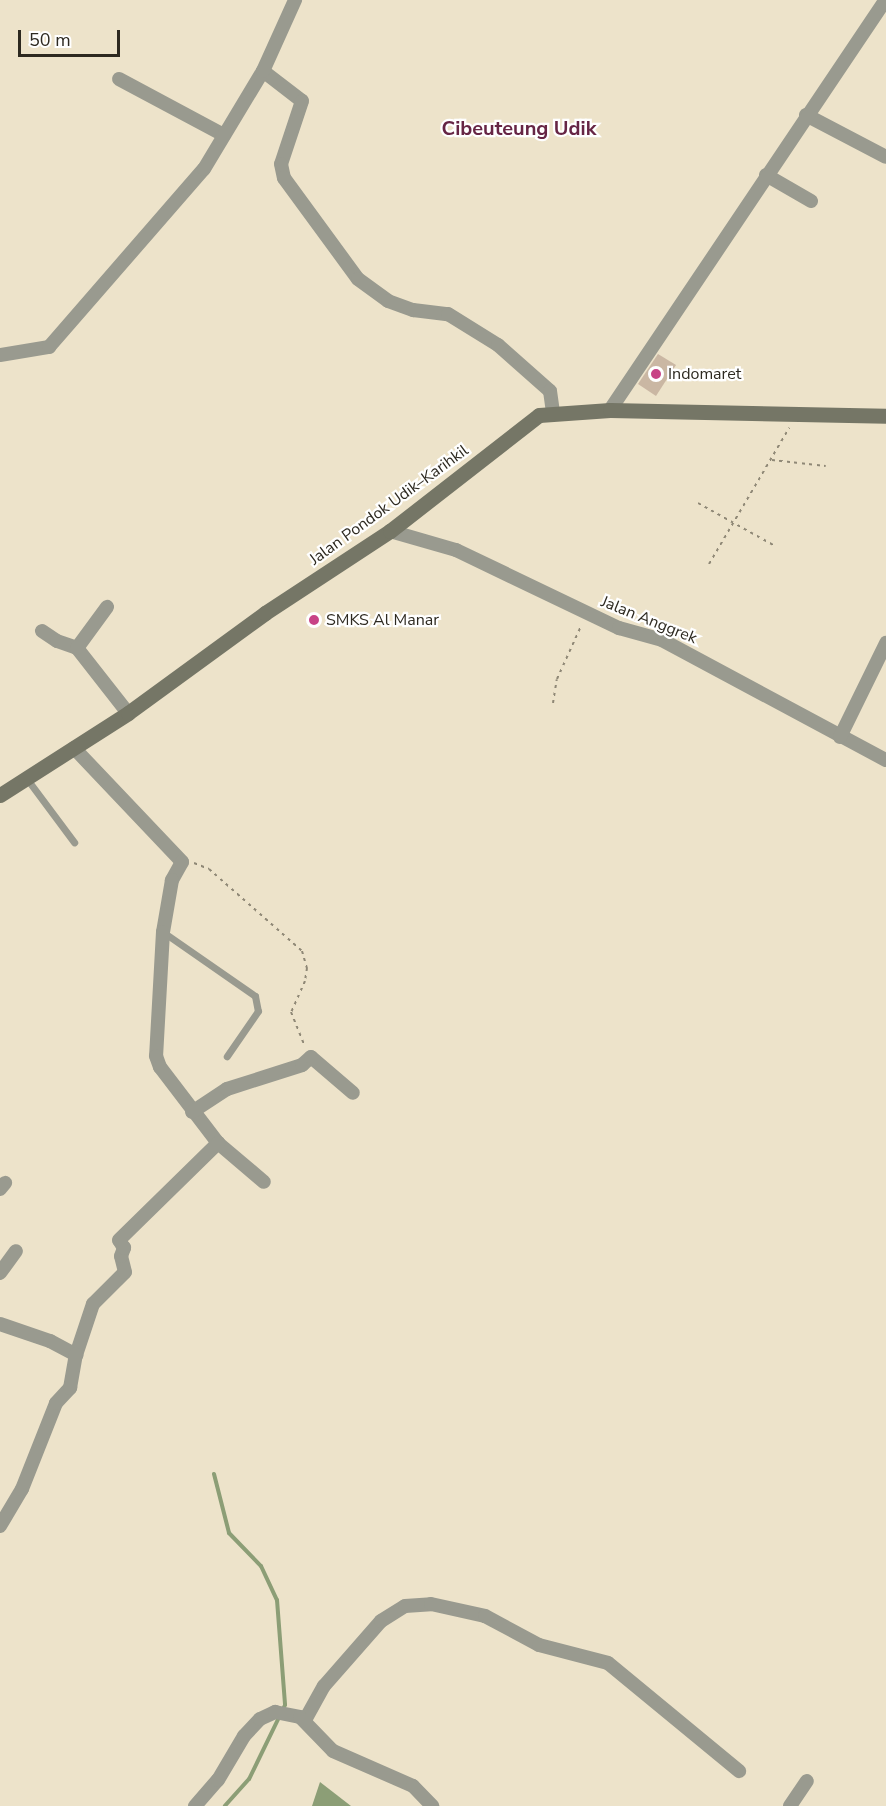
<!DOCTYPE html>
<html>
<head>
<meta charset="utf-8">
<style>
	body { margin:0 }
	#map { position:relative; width:886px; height:1806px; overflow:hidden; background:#ede3ca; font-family:"Nunito Sans",sans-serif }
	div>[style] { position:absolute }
	.water>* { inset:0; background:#8c9e76 }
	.stream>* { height:4px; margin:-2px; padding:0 2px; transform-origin:2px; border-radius:2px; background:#8c9e76 }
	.building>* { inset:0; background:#cab7a3 }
	.path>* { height:2px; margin-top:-1px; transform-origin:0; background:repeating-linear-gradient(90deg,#8f8876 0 3px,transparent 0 7.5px) }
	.lane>* { height:7px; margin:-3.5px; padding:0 3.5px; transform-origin:3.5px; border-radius:3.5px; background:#999a8f }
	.street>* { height:14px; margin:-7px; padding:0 7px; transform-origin:7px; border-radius:7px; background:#999a8f }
	.secondary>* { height:15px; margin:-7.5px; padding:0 7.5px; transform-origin:7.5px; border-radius:7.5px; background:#757666 }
	.dots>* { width:16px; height:16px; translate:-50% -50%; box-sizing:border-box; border:3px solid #fff; border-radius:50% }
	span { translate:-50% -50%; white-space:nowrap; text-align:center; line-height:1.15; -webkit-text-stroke:4.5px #fff; paint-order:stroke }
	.poi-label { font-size:16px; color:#2d2920 }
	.left { translate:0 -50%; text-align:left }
	.street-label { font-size:16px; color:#2d2920 }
	.quarter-label { font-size:20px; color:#662544; font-weight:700 }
	.scale { position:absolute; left:18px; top:30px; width:102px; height:27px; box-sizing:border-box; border:3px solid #2d2920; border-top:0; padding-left:8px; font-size:18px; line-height:21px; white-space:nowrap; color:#2d2920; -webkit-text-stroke:4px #fff; paint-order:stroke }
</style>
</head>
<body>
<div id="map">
	<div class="water">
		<i style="clip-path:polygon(320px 1782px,351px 1806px,312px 1806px)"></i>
	</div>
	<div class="stream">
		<i style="left:214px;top:1474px;width:61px;rotate:75.7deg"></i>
		<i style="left:229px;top:1533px;width:46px;rotate:45.9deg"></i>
		<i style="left:261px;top:1566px;width:38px;rotate:65deg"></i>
		<i style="left:277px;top:1600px;width:105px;rotate:85.6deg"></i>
		<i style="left:285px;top:1705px;width:82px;rotate:115.9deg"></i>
		<i style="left:249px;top:1779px;width:36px;rotate:132deg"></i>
	</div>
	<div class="building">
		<i style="clip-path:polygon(658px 354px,676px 365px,656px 396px,638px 384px)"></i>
	</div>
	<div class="path">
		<i style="left:772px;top:460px;width:54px;rotate:6.3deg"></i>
		<i style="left:698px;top:503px;width:86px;rotate:29.2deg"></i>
		<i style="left:709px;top:564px;width:158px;rotate:-59.5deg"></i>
		<i style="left:553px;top:703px;width:24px;rotate:-81deg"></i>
		<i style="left:557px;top:679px;width:58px;rotate:-65.6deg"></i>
		<i style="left:194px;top:863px;width:16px;rotate:22deg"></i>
		<i style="left:209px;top:869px;width:124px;rotate:41.4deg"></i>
		<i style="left:302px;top:951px;width:18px;rotate:74deg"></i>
		<i style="left:307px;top:968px;width:13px;rotate:99deg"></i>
		<i style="left:305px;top:981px;width:34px;rotate:114deg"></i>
		<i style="left:291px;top:1012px;width:37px;rotate:68deg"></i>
	</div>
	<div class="lane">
		<i style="left:27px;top:779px;width:79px;rotate:53.3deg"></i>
		<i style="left:163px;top:932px;width:112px;rotate:34.8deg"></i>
		<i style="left:255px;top:996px;width:15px;rotate:79deg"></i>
		<i style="left:258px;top:1011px;width:55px;rotate:124.6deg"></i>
	</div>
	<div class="street">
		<i style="left:263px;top:71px;width:49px;rotate:37.6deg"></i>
		<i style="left:302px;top:101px;width:66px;rotate:108.4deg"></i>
		<i style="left:281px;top:164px;width:14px;rotate:78deg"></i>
		<i style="left:284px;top:178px;width:125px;rotate:53.8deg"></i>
		<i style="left:358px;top:279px;width:37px;rotate:36deg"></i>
		<i style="left:388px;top:301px;width:27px;rotate:20deg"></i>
		<i style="left:413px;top:310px;width:35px;rotate:7deg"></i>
		<i style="left:448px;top:314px;width:59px;rotate:31.8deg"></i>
		<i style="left:498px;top:345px;width:69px;rotate:41.5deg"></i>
		<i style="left:550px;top:391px;width:22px;rotate:82deg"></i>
		<i style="left:119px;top:79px;width:119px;rotate:28.1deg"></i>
		<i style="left:806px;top:115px;width:90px;rotate:27.7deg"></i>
		<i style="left:766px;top:175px;width:52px;rotate:30deg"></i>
		<i style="left:0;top:355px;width:50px;rotate:-9.3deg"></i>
		<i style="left:49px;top:347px;width:236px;rotate:-49deg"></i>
		<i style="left:204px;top:169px;width:114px;rotate:-59deg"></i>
		<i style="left:263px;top:71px;width:78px;rotate:-65.7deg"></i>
		<i style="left:610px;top:410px;width:494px;rotate:-56.1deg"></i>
		<i style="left:390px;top:531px;width:69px;rotate:16.1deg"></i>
		<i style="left:456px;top:550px;width:181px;rotate:25.6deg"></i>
		<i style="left:619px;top:628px;width:45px;rotate:15.6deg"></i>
		<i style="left:662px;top:640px;width:254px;rotate:28.2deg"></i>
		<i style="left:42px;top:631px;width:18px;rotate:34deg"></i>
		<i style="left:57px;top:641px;width:21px;rotate:19deg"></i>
		<i style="left:77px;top:648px;width:83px;rotate:51.9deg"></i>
		<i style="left:77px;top:648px;width:51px;rotate:-53.8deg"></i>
		<i style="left:840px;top:737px;width:105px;rotate:-63.9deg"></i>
		<i style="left:74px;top:748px;width:157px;rotate:46.5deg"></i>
		<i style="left:182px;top:862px;width:21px;rotate:119deg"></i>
		<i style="left:172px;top:880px;width:53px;rotate:99.8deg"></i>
		<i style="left:163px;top:932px;width:124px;rotate:93.2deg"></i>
		<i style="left:156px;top:1056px;width:12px;rotate:70deg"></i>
		<i style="left:160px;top:1067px;width:96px;rotate:52.7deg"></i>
		<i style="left:218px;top:1143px;width:60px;rotate:40.3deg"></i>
		<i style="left:192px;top:1112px;width:42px;rotate:-33.3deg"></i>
		<i style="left:227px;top:1089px;width:79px;rotate:-17.7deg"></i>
		<i style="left:302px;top:1065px;width:12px;rotate:-42deg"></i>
		<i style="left:311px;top:1057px;width:55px;rotate:40.6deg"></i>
		<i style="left:0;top:1189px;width:8px;rotate:-50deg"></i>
		<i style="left:0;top:1273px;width:27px;rotate:-54deg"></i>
		<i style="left:0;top:1324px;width:53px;rotate:18.8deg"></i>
		<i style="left:50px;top:1341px;width:30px;rotate:28deg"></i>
		<i style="left:76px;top:1355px;width:54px;rotate:-71.6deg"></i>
		<i style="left:93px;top:1304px;width:45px;rotate:-45deg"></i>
		<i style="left:125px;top:1272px;width:16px;rotate:-104deg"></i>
		<i style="left:121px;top:1256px;width:9px;rotate:-69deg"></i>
		<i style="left:124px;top:1248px;width:9px;rotate:-122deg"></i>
		<i style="left:119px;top:1240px;width:139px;rotate:-44.4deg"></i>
		<i style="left:0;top:1526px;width:43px;rotate:-59.3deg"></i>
		<i style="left:22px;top:1489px;width:92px;rotate:-68.4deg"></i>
		<i style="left:56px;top:1403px;width:21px;rotate:-47deg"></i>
		<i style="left:70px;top:1388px;width:34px;rotate:-80deg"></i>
		<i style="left:305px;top:1720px;width:39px;rotate:-61deg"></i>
		<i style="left:324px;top:1686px;width:86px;rotate:-48.8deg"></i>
		<i style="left:381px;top:1621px;width:28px;rotate:-32deg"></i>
		<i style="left:405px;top:1606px;width:26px;rotate:-4deg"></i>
		<i style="left:431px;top:1604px;width:55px;rotate:12.5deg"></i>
		<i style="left:485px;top:1616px;width:61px;rotate:28.2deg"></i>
		<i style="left:539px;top:1645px;width:71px;rotate:14.6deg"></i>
		<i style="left:608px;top:1663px;width:170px;rotate:39.5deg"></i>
		<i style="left:195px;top:1806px;width:35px;rotate:-49deg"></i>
		<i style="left:218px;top:1780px;width:51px;rotate:-59.4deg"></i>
		<i style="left:244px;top:1736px;width:23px;rotate:-47deg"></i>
		<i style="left:260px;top:1719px;width:17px;rotate:-25deg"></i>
		<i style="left:275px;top:1712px;width:25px;rotate:11deg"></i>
		<i style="left:300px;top:1717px;width:47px;rotate:45.9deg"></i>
		<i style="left:333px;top:1751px;width:87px;rotate:23.6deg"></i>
		<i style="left:413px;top:1786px;width:28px;rotate:46deg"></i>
		<i style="left:790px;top:1806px;width:30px;rotate:-56deg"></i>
	</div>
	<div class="secondary">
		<i style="left:0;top:795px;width:152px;rotate:-32.6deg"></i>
		<i style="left:128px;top:713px;width:170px;rotate:-36.1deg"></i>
		<i style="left:265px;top:613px;width:149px;rotate:-33.3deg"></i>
		<i style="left:390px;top:531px;width:189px;rotate:-37.9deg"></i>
		<i style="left:539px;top:415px;width:71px;rotate:-4deg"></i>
		<i style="left:610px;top:410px;width:276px;rotate:1.2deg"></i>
	</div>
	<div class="dots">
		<i style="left:656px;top:374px;background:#c84386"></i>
		<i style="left:314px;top:620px;background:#c84386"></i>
	</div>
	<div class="poi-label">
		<span class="left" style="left:668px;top:374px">Indomaret</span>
		<span class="left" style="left:326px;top:620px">SMKS Al Manar</span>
	</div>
	<div class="street-label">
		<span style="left:389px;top:505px;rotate:-36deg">Jalan Pondok Udik–Karihkil</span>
		<span style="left:649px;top:620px;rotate:22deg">Jalan Anggrek</span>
	</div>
	<div class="quarter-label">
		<span style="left:519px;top:128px">Cibeuteung Udik</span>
	</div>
	<div class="scale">50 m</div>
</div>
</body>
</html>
